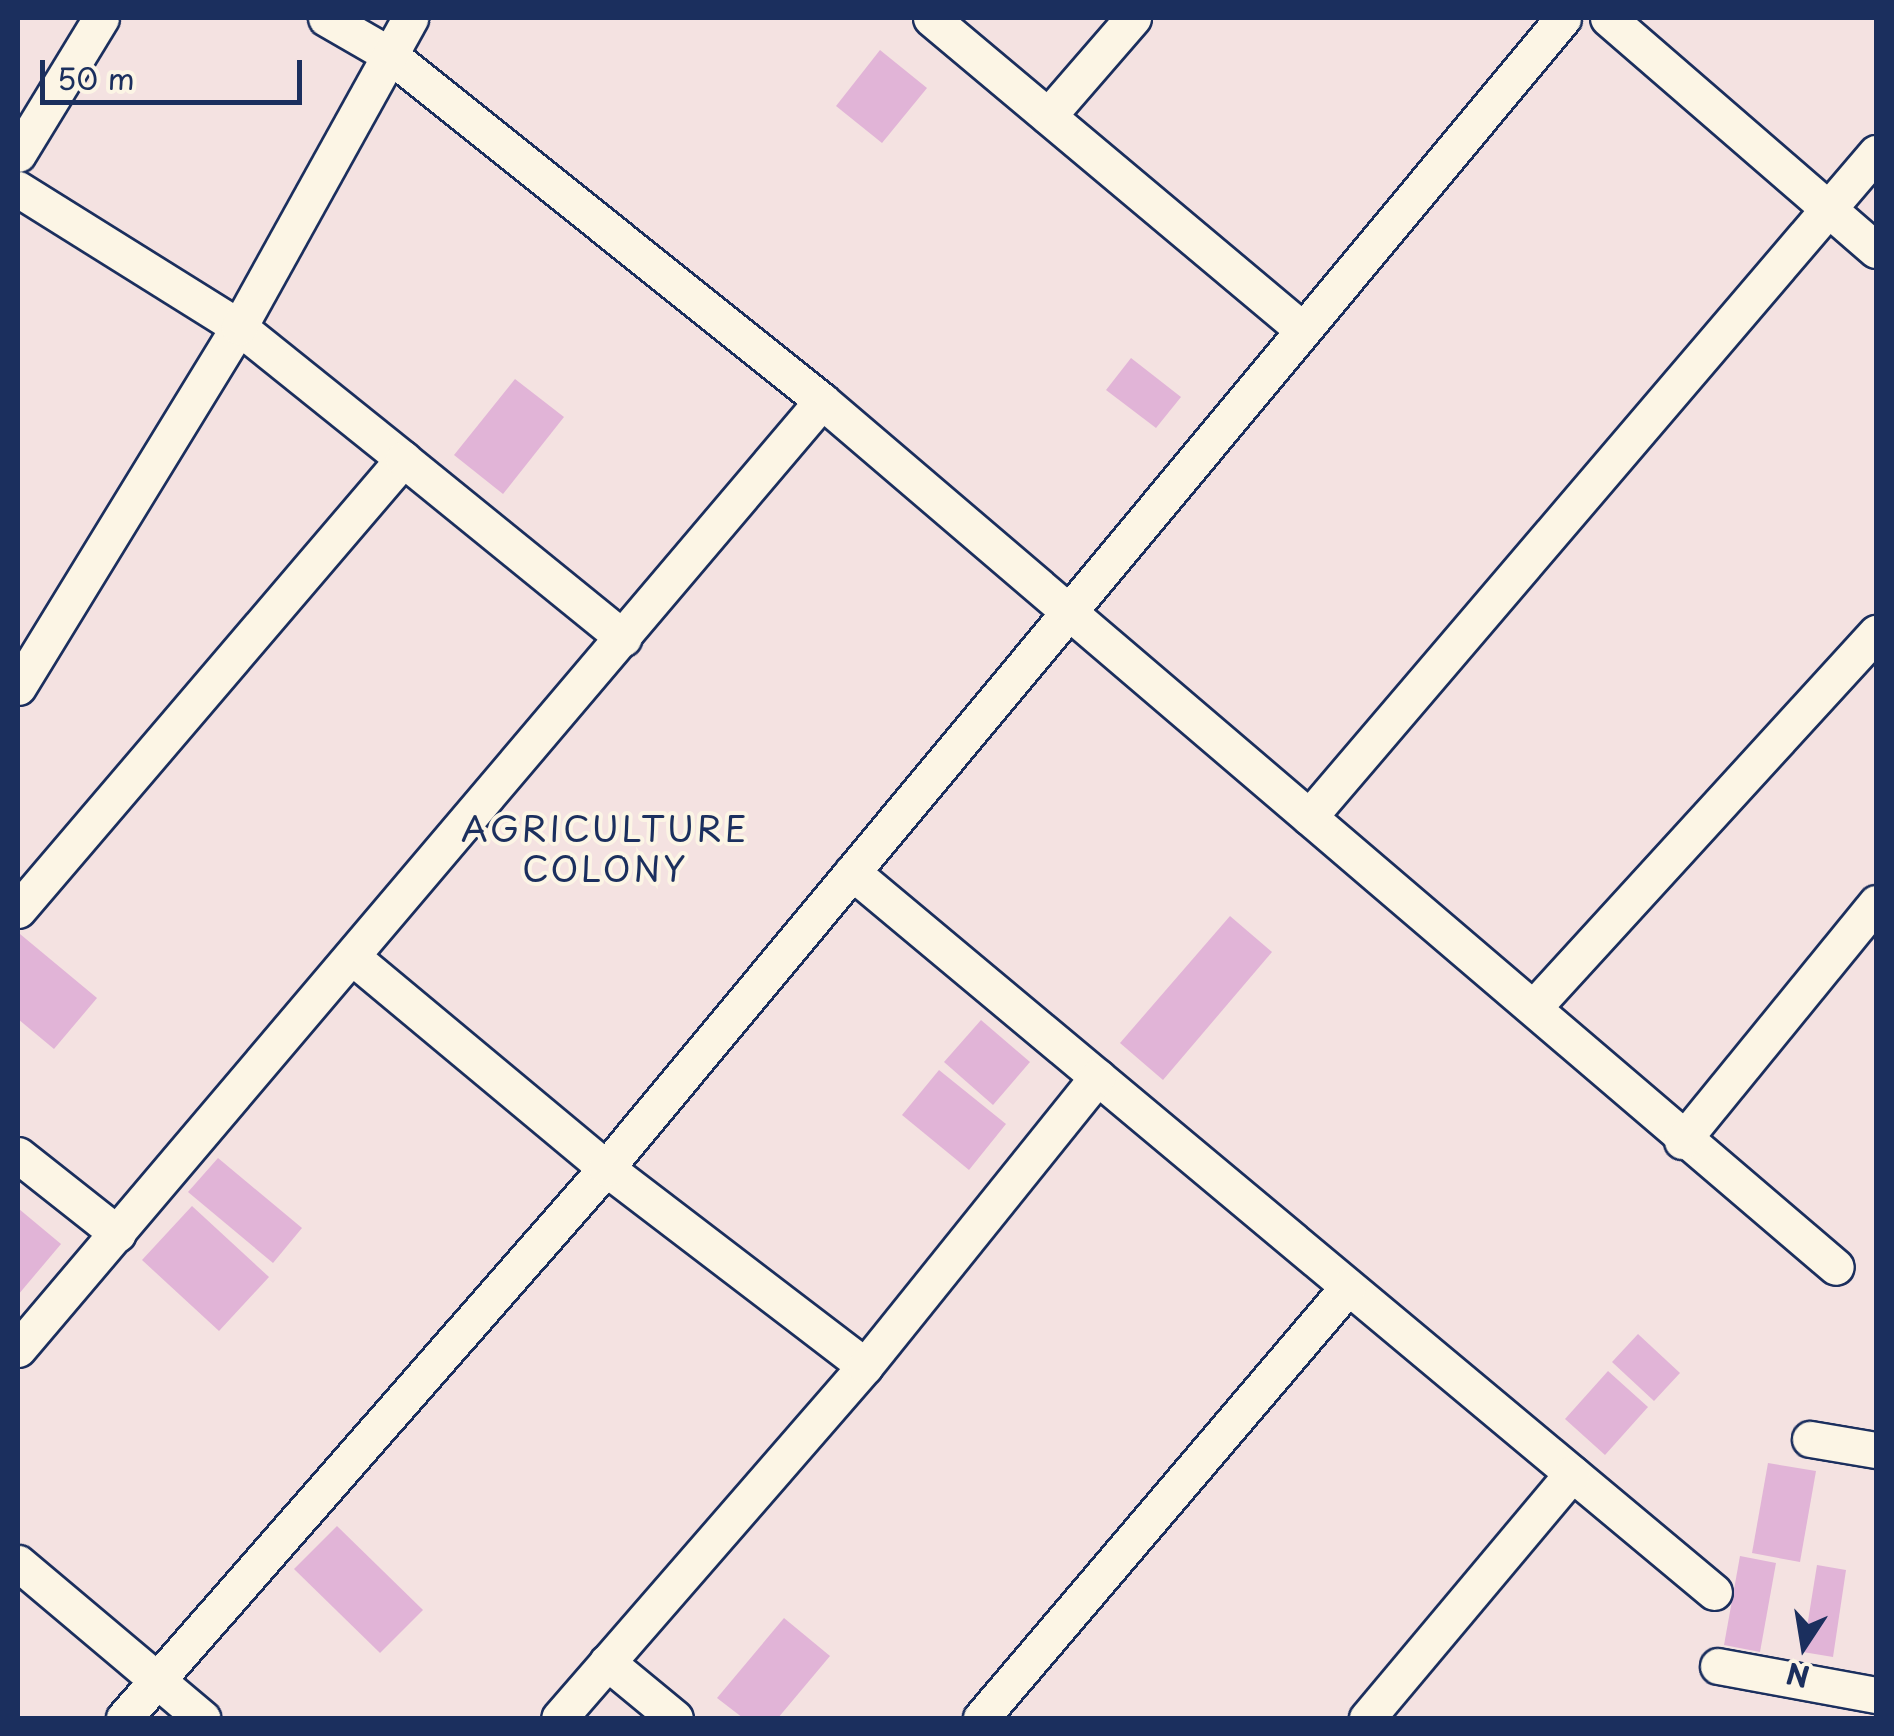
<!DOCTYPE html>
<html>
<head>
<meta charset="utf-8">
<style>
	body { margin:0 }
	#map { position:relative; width:1894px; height:1736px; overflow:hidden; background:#f4e2e1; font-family:"Playpen Sans",sans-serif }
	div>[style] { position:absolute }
	.building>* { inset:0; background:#e1b4d7 }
	.roads { filter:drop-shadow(2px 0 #1b2f5e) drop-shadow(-2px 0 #1b2f5e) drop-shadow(0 2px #1b2f5e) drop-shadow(0 -2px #1b2f5e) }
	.street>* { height:35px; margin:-17.5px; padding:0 17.5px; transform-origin:17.5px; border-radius:17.5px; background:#fcf5e5 }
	span { translate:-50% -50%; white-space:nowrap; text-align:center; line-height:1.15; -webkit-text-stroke:8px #fcf5e5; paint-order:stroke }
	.neighbourhood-label { font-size:35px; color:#1b2f5e; letter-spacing:2.5px }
	.frame { position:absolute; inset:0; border:20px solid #1b2f5e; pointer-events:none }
	.north { position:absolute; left:1754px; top:1596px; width:100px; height:100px; -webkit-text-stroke:8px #fcf5e5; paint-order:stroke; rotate:192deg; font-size:28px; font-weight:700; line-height:40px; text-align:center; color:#1b2f5e }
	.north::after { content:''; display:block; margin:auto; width:35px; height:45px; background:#1b2f5e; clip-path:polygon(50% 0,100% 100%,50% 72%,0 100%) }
	.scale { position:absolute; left:40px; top:60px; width:262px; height:45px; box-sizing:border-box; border:5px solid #1b2f5e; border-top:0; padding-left:12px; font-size:30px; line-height:35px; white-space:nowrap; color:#1b2f5e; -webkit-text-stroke:8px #fcf5e5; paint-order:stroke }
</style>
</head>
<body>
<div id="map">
	<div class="building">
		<i style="clip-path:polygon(880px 50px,927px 88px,882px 143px,836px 106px)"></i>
		<i style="clip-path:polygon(1131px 358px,1181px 397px,1156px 428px,1106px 390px)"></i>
		<i style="clip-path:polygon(515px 379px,564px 417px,503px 494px,454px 455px)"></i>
		<i style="clip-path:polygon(1230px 916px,1272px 952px,1163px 1080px,1120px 1043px)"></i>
		<i style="clip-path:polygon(20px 934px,97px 998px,54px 1049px,18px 1019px)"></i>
		<i style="clip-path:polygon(981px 1020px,1030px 1062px,993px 1105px,944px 1062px)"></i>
		<i style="clip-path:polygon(939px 1070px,1006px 1124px,969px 1170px,902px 1115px)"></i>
		<i style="clip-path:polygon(218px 1158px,302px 1228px,273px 1263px,188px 1192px)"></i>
		<i style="clip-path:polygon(192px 1206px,269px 1277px,219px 1331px,142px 1260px)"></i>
		<i style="clip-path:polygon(19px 1209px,61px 1244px,18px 1295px,18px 1211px)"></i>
		<i style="clip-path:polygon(1638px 1334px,1680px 1373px,1654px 1401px,1612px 1362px)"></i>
		<i style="clip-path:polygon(1608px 1371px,1648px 1407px,1605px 1455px,1565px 1419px)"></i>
		<i style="clip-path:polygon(1768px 1463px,1816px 1471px,1800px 1562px,1752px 1553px)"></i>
		<i style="clip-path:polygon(337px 1526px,423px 1610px,380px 1653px,294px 1569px)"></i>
		<i style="clip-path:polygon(1740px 1556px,1776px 1563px,1760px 1652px,1724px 1645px)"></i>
		<i style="clip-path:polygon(1817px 1565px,1846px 1570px,1833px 1657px,1803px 1652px)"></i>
		<i style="clip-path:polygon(784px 1618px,830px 1656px,778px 1718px,743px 1718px,717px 1698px)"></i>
	</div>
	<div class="roads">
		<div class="street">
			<i style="left:326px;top:18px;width:74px;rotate:30deg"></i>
			<i style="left:390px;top:55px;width:553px;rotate:38.69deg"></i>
			<i style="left:822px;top:401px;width:1333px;rotate:40.5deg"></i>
			<i style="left:931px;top:18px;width:483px;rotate:40deg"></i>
			<i style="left:1608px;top:18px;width:354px;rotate:40.9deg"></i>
			<i style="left:1048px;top:116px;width:130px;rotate:-49.1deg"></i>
			<i style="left:18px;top:154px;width:159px;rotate:-58.6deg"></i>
			<i style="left:18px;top:189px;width:261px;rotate:32deg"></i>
			<i style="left:239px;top:327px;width:211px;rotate:38.8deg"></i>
			<i style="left:18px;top:687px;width:422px;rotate:-58.5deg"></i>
			<i style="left:239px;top:327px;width:353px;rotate:-61deg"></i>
			<i style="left:1309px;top:817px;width:873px;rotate:-49.51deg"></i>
			<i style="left:852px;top:872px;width:1123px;rotate:39.87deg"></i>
			<i style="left:18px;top:910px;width:593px;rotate:-49.51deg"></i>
			<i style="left:403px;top:459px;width:284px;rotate:39.1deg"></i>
			<i style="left:356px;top:960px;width:325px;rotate:39.8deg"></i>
			<i style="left:606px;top:1168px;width:326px;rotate:37.4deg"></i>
			<i style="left:865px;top:1366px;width:466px;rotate:131deg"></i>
			<i style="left:1534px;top:1007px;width:507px;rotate:-47.56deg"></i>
			<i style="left:1682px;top:1141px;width:307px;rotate:-50.8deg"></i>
			<i style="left:18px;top:1155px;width:127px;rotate:38.3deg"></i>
			<i style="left:18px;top:1349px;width:1243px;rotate:-49.7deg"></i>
			<i style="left:865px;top:1366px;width:371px;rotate:-51.2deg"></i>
			<i style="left:1810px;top:1439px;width:67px;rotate:9.5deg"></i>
			<i style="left:18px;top:1563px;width:241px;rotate:40.1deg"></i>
			<i style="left:607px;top:1662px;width:88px;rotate:39.5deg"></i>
			<i style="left:1718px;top:1666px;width:161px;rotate:10.4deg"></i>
			<i style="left:124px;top:1718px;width:731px;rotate:-48.77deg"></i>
			<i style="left:606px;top:1168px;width:1496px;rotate:-50.23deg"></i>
			<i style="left:981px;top:1718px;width:566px;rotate:-49.59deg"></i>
			<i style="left:1367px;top:1718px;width:319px;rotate:-50deg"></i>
		</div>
	</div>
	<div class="neighbourhood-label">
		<span style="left:605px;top:848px">AGRICULTURE<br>COLONY</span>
	</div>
	<div class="frame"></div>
	<div class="north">N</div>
	<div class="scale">50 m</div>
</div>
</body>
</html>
